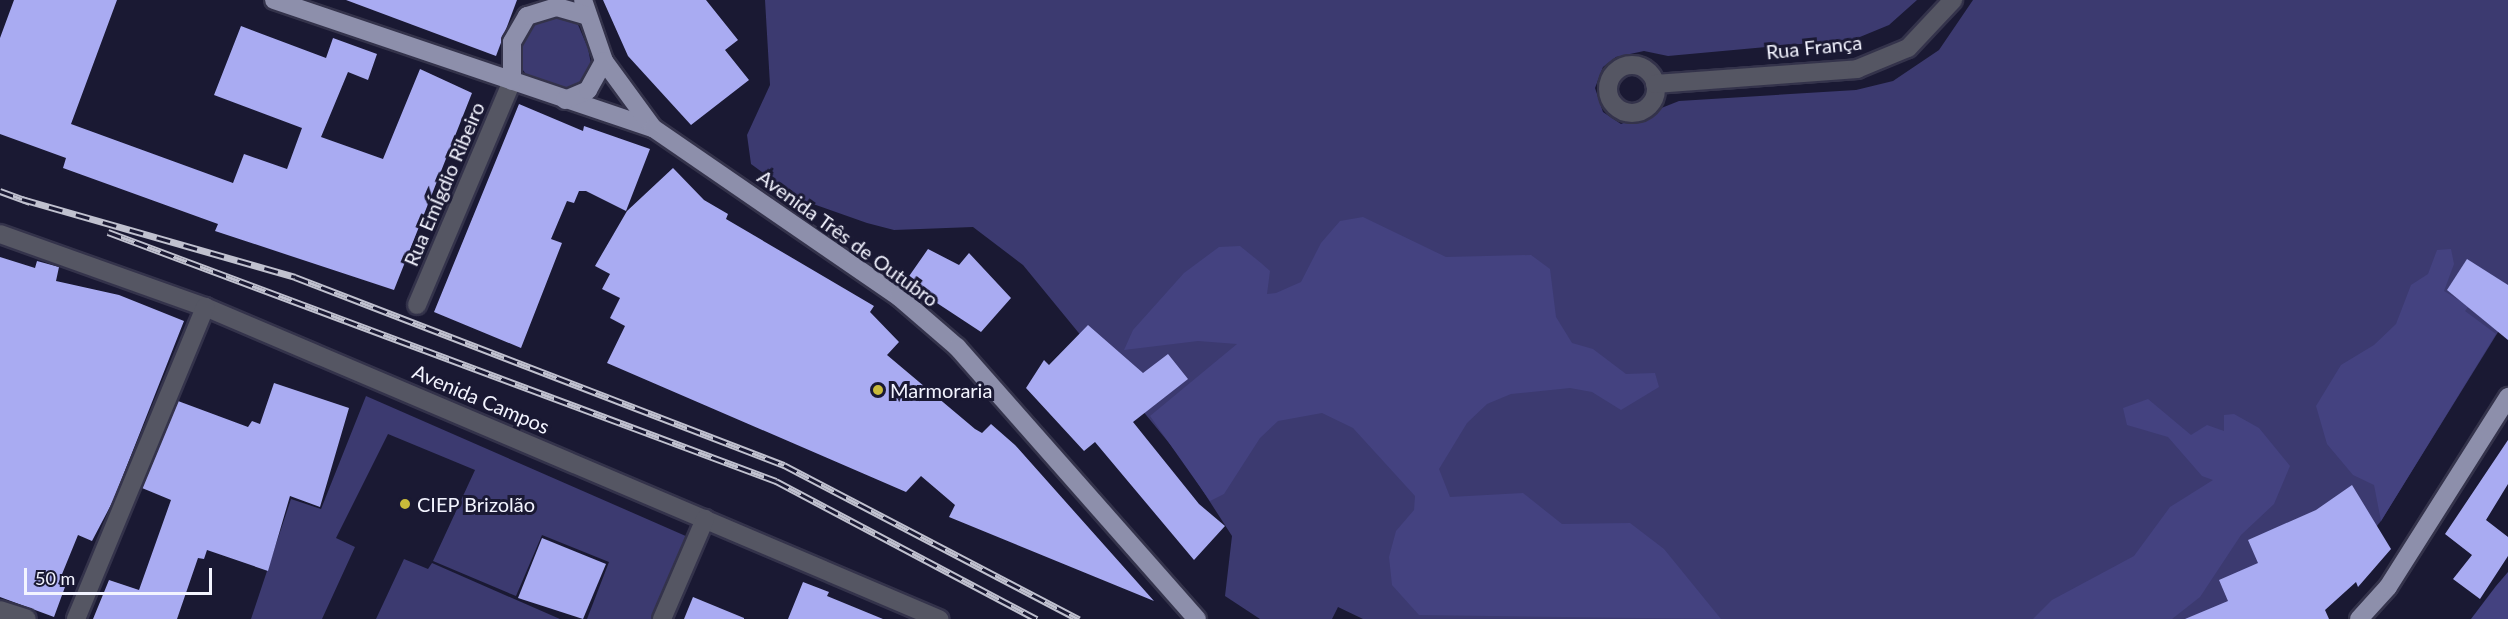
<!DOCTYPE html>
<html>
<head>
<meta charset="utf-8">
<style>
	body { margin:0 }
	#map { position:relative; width:2508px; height:619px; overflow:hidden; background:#1a1933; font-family:Lato,sans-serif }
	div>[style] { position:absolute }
	.green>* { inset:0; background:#3c3a70 }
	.forest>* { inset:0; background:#444280 }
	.building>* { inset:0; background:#a9abf2 }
	.roads { filter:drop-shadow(2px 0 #34334b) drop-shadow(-2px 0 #34334b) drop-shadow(0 2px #34334b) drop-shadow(0 -2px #34334b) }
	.minor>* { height:18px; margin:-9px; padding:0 9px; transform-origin:9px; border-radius:9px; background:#555663 }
	.minor>.ring { margin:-9px; padding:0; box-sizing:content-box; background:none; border:18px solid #555663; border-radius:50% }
	.major>* { height:18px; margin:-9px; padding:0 9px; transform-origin:9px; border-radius:9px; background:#8d8fab }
	.rail>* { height:7px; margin-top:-3.5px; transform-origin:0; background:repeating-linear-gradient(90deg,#1a1933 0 14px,#c0c1cf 0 28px); box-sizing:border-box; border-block:2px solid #c0c1cf }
	.dots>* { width:16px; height:16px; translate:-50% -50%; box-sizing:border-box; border:3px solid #1a1933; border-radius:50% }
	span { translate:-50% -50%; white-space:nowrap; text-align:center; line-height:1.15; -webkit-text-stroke:6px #1a1933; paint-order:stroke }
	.street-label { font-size:20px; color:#f3f4ff }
	.poi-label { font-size:20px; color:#f3f4ff }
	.left { translate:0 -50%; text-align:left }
	.scale { position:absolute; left:24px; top:568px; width:188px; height:27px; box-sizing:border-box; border:3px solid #f3f4ff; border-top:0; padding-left:8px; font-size:18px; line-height:21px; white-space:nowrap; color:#f3f4ff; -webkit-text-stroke:4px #1a1933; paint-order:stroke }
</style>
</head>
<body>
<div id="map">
	<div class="green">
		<i style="clip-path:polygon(765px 0,1917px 0,1889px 25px,1855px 39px,1668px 56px,1644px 51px,1616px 57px,1603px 67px,1595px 88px,1603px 112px,1621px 124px,1679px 101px,1856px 90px,1893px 81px,1939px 50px,1973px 0,2508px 0,2508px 316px,2381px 521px,2357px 550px,2269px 619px,1363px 619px,1338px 607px,1332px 619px,1260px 619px,1225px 596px,1232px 536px,1183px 460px,1023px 265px,973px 227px,894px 230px,867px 223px,799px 199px,751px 164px,747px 135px,770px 85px)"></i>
		<i style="clip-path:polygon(548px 13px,576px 20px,588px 48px,592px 69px,572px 91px,530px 80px,520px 66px,519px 43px,531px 22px)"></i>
		<i style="clip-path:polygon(366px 396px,688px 537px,653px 619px,587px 619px,609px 562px,542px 535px,516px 596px,433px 561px,475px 470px,388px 434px,336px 538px,355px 547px,322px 619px,251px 619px,291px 499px,321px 509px)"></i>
		<i style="clip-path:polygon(404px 559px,428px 569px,432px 563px,560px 619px,376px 619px)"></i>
	</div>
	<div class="forest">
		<i style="clip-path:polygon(1363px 217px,1446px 257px,1531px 255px,1550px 269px,1556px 317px,1572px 343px,1593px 349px,1626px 374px,1655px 373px,1659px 387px,1621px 410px,1592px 392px,1570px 388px,1511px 394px,1487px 404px,1467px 423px,1439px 469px,1450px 497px,1523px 493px,1562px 524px,1630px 523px,1664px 549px,1721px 619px,1419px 615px,1392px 585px,1389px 557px,1396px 531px,1414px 510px,1415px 496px,1353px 428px,1322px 413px,1278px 421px,1260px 438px,1224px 494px,1210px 501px,1150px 416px,1237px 344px,1198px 341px,1124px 350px,1133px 330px,1184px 273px,1219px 247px,1240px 246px,1261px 263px,1270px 271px,1267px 294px,1276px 293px,1301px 282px,1321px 243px,1340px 221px)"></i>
		<i style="clip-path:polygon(2451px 249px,2454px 264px,2444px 291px,2469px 306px,2465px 311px,2496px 334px,2381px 521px,2374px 485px,2353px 475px,2327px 444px,2316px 406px,2341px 365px,2374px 345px,2396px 324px,2411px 285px,2428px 274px,2437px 250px)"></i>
		<i style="clip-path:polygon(2148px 399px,2191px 435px,2207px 425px,2224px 431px,2224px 415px,2234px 414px,2259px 428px,2290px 466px,2274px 504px,2241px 535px,2200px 597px,2172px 619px,2033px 619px,2052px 600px,2134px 556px,2170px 507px,2213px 480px,2202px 476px,2168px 437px,2127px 425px,2123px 408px)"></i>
		<i style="clip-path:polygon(2508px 572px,2508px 619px,2471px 619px,2496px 586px)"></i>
	</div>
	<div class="building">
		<i style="clip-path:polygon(14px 0,117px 0,71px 124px,233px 183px,244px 154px,287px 169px,302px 128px,214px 95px,241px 26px,326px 58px,333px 38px,377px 54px,368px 80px,348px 72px,321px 137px,383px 159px,420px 69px,472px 93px,394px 290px,215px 231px,218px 224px,63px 168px,66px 158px,0 134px,0 38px)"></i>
		<i style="clip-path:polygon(346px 0,517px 0,496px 56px)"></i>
		<i style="clip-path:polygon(603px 0,706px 0,738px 40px,725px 50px,749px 80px,691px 125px,628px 56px)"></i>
		<i style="clip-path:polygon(519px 104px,583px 131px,584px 126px,650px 149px,626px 211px,586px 191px,579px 191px,574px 203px,567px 201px,551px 239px,562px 243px,521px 348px,434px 312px)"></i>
		<i style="clip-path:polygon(673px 168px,704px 200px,728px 214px,726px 219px,874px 306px,870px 312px,899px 342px,887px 355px,975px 429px,982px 433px,991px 424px,1015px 445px,1154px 601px,949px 517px,955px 505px,921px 476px,906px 492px,607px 363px,625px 326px,610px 318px,620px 298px,602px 289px,610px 274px,595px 266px,627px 211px)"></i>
		<i style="clip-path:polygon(928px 249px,959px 265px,969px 253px,1011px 298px,981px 332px,905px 282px)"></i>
		<i style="clip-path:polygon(0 257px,35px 268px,37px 261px,59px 267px,56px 281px,119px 295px,184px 321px,113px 501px,92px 541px,78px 535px,58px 584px,65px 587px,54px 617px,0 597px)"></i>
		<i style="clip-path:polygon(2467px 259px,2508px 285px,2508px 340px,2447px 290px)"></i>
		<i style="clip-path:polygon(1088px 325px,1143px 373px,1168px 354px,1188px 379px,1133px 422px,1199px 504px,1225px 526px,1194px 560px,1095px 442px,1084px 451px,1026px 388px,1044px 360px,1049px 365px)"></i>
		<i style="clip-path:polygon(274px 383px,349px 408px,320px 507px,290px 496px,268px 571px,207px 550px,204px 559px,198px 558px,177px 619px,93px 619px,109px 580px,139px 590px,171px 500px,142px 488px,178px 401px,248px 427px,252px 421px,260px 424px)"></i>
		<i style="clip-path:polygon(2508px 440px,2508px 484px,2486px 520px,2508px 537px,2508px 556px,2480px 599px,2453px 579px,2472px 555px,2445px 534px)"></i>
		<i style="clip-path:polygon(2352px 485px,2391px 549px,2358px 587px,2356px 582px,2325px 610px,2329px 619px,2185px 619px,2228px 601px,2219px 580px,2258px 563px,2248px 540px,2316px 510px)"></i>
		<i style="clip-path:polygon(542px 538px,606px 564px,583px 619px,518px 598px)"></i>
		<i style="clip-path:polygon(803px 582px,829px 592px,827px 596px,883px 619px,788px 619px)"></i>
		<i style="clip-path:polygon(693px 597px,744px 618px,744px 619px,684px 619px)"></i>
	</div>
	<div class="roads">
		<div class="minor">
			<i class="ring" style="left:1608px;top:65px;width:30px;height:30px"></i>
			<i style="left:1655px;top:84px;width:203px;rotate:-4.2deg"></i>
			<i style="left:1857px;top:69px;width:55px;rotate:-22.4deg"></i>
			<i style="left:1908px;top:48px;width:66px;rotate:-46.8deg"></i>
			<i style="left:0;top:234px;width:218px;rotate:19.6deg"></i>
			<i style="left:205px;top:307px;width:798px;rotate:23.03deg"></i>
			<i style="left:417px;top:305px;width:243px;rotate:-67deg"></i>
			<i style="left:0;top:610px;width:28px;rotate:18deg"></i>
			<i style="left:76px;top:619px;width:338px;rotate:-67.5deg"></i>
			<i style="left:662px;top:619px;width:109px;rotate:-66.7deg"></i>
		</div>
		<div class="major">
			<i style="left:274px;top:0;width:400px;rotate:18.7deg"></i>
			<i style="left:583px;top:0;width:65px;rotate:71deg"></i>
			<i style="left:604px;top:61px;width:83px;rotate:53.8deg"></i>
			<i style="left:653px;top:128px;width:298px;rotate:34.5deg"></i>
			<i style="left:899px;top:297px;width:77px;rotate:40.8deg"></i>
			<i style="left:957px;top:347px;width:363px;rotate:48.6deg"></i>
			<i style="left:512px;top:81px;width:39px;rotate:-90deg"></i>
			<i style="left:512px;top:42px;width:30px;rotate:-60deg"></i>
			<i style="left:527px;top:16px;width:31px;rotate:-17deg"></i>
			<i style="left:557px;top:7px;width:29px;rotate:16deg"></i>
			<i style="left:565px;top:100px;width:25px;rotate:-23deg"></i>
			<i style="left:588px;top:90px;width:33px;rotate:-61deg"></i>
			<i style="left:2359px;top:619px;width:43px;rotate:-47.8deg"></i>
			<i style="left:2388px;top:587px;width:225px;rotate:-57.7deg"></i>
		</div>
	</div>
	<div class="rail">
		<i style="left:0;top:191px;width:32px;rotate:20deg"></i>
		<i style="left:22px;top:199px;width:284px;rotate:15.9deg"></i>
		<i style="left:295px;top:277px;width:524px;rotate:21.03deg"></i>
		<i style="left:784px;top:465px;width:333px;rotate:27.6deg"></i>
		<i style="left:108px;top:232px;width:713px;rotate:20.44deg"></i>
		<i style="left:776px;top:481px;width:295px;rotate:27.9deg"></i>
	</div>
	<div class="dots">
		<i style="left:878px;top:390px;background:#c9ba3a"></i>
		<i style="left:405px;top:504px;background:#c9ba3a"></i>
	</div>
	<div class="street-label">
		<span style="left:1814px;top:47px;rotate:-6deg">Rua França</span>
		<span style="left:444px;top:184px;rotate:-67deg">Rua EmÍgdio Ribeiro</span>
		<span style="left:848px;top:238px;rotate:36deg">Avenida Três de Outubro</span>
		<span style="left:481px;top:399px;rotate:23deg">Avenida Campos</span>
	</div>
	<div class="poi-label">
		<span class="left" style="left:890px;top:390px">Marmoraria</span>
		<span class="left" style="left:417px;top:504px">CIEP Brizolão</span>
	</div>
	<div class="scale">50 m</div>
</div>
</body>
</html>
